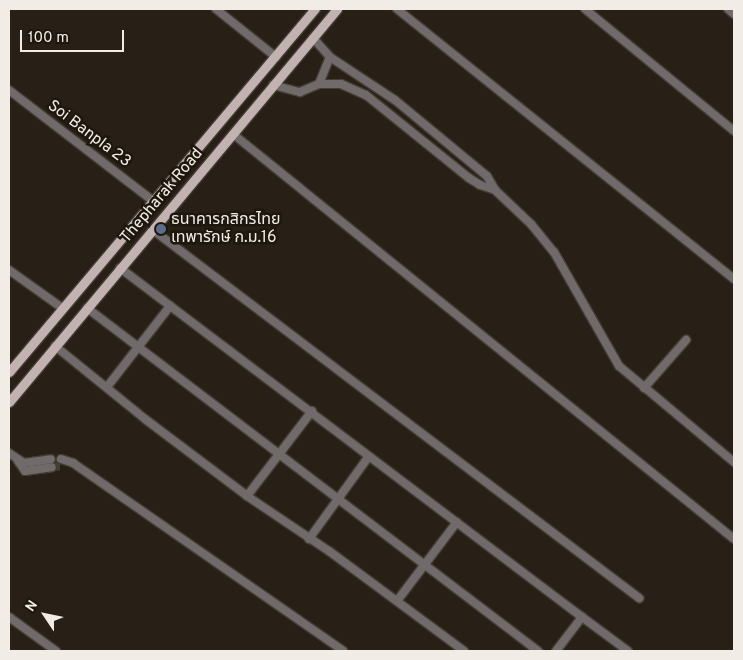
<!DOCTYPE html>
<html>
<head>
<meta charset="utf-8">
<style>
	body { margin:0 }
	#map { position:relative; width:743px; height:660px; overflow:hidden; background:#282017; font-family:Overpass,"Noto Sans Thai",sans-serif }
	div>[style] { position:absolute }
	.minor-tunnel>* { height:8px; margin-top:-4px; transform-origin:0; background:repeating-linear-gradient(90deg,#463f36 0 8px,transparent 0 12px) }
	.roads { filter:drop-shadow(1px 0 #443d34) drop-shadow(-1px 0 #443d34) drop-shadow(0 1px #443d34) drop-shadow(0 -1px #443d34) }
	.minor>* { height:8px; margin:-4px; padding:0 4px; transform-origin:4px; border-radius:4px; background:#716a6a }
	.major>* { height:9px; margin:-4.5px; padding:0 4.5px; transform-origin:4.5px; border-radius:4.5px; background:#c2b3b2 }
	.dots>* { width:14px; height:14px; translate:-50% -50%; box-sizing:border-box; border:2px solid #1e170e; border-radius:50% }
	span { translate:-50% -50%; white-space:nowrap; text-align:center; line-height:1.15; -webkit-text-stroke:5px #1e170e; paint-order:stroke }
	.street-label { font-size:16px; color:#f1ece5 }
	.poi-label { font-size:16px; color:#f1ece5 }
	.left { translate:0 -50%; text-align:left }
	.frame { position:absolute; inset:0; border:10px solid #f1ece5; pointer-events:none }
	.north { position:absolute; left:20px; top:590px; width:50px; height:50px; -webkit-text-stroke:4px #1e170e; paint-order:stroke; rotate:304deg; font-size:14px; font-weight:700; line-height:20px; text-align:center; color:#f1ece5 }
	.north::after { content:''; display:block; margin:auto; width:18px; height:22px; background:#f1ece5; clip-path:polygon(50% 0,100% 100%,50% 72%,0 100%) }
	.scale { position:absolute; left:20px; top:30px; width:104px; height:22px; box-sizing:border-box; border:2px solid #f1ece5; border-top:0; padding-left:6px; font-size:15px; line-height:18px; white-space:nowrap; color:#f1ece5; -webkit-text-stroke:4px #1e170e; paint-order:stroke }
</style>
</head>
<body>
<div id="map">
	<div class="minor-tunnel">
		<i style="left:52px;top:467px;width:10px;rotate:-6deg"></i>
	</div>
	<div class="roads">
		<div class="minor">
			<i style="left:216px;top:9px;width:77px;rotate:38.7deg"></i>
			<i style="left:397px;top:9px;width:432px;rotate:38.7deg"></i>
			<i style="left:585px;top:9px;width:193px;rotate:39.3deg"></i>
			<i style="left:728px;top:9px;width:8px;rotate:40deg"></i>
			<i style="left:313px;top:38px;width:25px;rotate:48deg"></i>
			<i style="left:330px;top:57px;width:78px;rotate:33.5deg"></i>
			<i style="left:395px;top:100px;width:119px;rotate:39.6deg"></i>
			<i style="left:487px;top:176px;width:16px;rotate:60deg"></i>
			<i style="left:495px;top:190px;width:50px;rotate:43.4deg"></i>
			<i style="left:531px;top:224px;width:36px;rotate:51deg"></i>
			<i style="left:554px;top:252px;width:131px;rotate:60.3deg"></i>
			<i style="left:619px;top:366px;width:150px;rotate:39.9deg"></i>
			<i style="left:319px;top:84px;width:29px;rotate:-68deg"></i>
			<i style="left:273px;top:85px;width:28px;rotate:15deg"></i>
			<i style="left:300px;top:92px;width:21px;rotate:-23deg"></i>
			<i style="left:319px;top:84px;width:22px"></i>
			<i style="left:341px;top:84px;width:27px;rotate:24deg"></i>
			<i style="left:366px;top:95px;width:132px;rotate:38.9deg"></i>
			<i style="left:469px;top:178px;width:13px;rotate:32deg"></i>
			<i style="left:480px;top:185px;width:16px;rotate:18deg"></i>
			<i style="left:9px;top:90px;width:180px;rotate:37.6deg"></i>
			<i style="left:233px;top:134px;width:644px;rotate:38.95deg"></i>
			<i style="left:153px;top:230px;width:610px;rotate:37.13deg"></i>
			<i style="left:120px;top:268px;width:579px;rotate:37.07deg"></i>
			<i style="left:9px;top:270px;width:65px;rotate:35.6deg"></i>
			<i style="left:87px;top:308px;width:567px;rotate:37.25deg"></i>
			<i style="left:55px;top:346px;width:116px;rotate:39deg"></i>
			<i style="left:145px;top:419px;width:128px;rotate:37deg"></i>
			<i style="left:247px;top:496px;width:99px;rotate:33.9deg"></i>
			<i style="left:329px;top:551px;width:168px;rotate:36.5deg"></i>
			<i style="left:107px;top:387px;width:103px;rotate:-52.1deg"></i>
			<i style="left:644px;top:388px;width:64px;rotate:-48.8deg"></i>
			<i style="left:9px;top:453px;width:18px;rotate:34deg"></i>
			<i style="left:24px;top:463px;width:27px;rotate:-8deg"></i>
			<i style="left:61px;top:459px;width:13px;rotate:18deg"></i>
			<i style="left:73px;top:463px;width:329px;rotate:34.8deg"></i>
			<i style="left:18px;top:461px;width:12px;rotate:55deg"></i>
			<i style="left:25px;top:471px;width:27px;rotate:-8deg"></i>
			<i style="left:247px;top:496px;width:107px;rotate:-52.6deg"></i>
			<i style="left:309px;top:539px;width:102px;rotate:-54.1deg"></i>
			<i style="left:397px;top:601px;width:99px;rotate:-52.8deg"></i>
			<i style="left:9px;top:617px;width:58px;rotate:35.9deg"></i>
			<i style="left:556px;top:651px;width:43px;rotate:-52.6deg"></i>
			<i style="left:582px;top:617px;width:57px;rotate:36.5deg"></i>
		</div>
		<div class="major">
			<i style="left:9px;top:372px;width:475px;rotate:-49.9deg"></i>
			<i style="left:9px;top:402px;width:512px;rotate:-50.15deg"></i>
		</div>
	</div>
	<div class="dots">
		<i style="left:161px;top:229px;background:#5c6f8a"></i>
	</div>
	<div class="street-label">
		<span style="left:89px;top:134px;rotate:37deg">Soi Banpla 23</span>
		<span style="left:162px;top:196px;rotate:-50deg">Thepharak Road</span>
	</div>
	<div class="poi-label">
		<span class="left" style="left:171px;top:229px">ธนาคารกสิกรไทย<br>เทพารักษ์ ก.ม.16</span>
	</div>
	<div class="frame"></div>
	<div class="north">N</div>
	<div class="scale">100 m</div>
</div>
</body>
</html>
